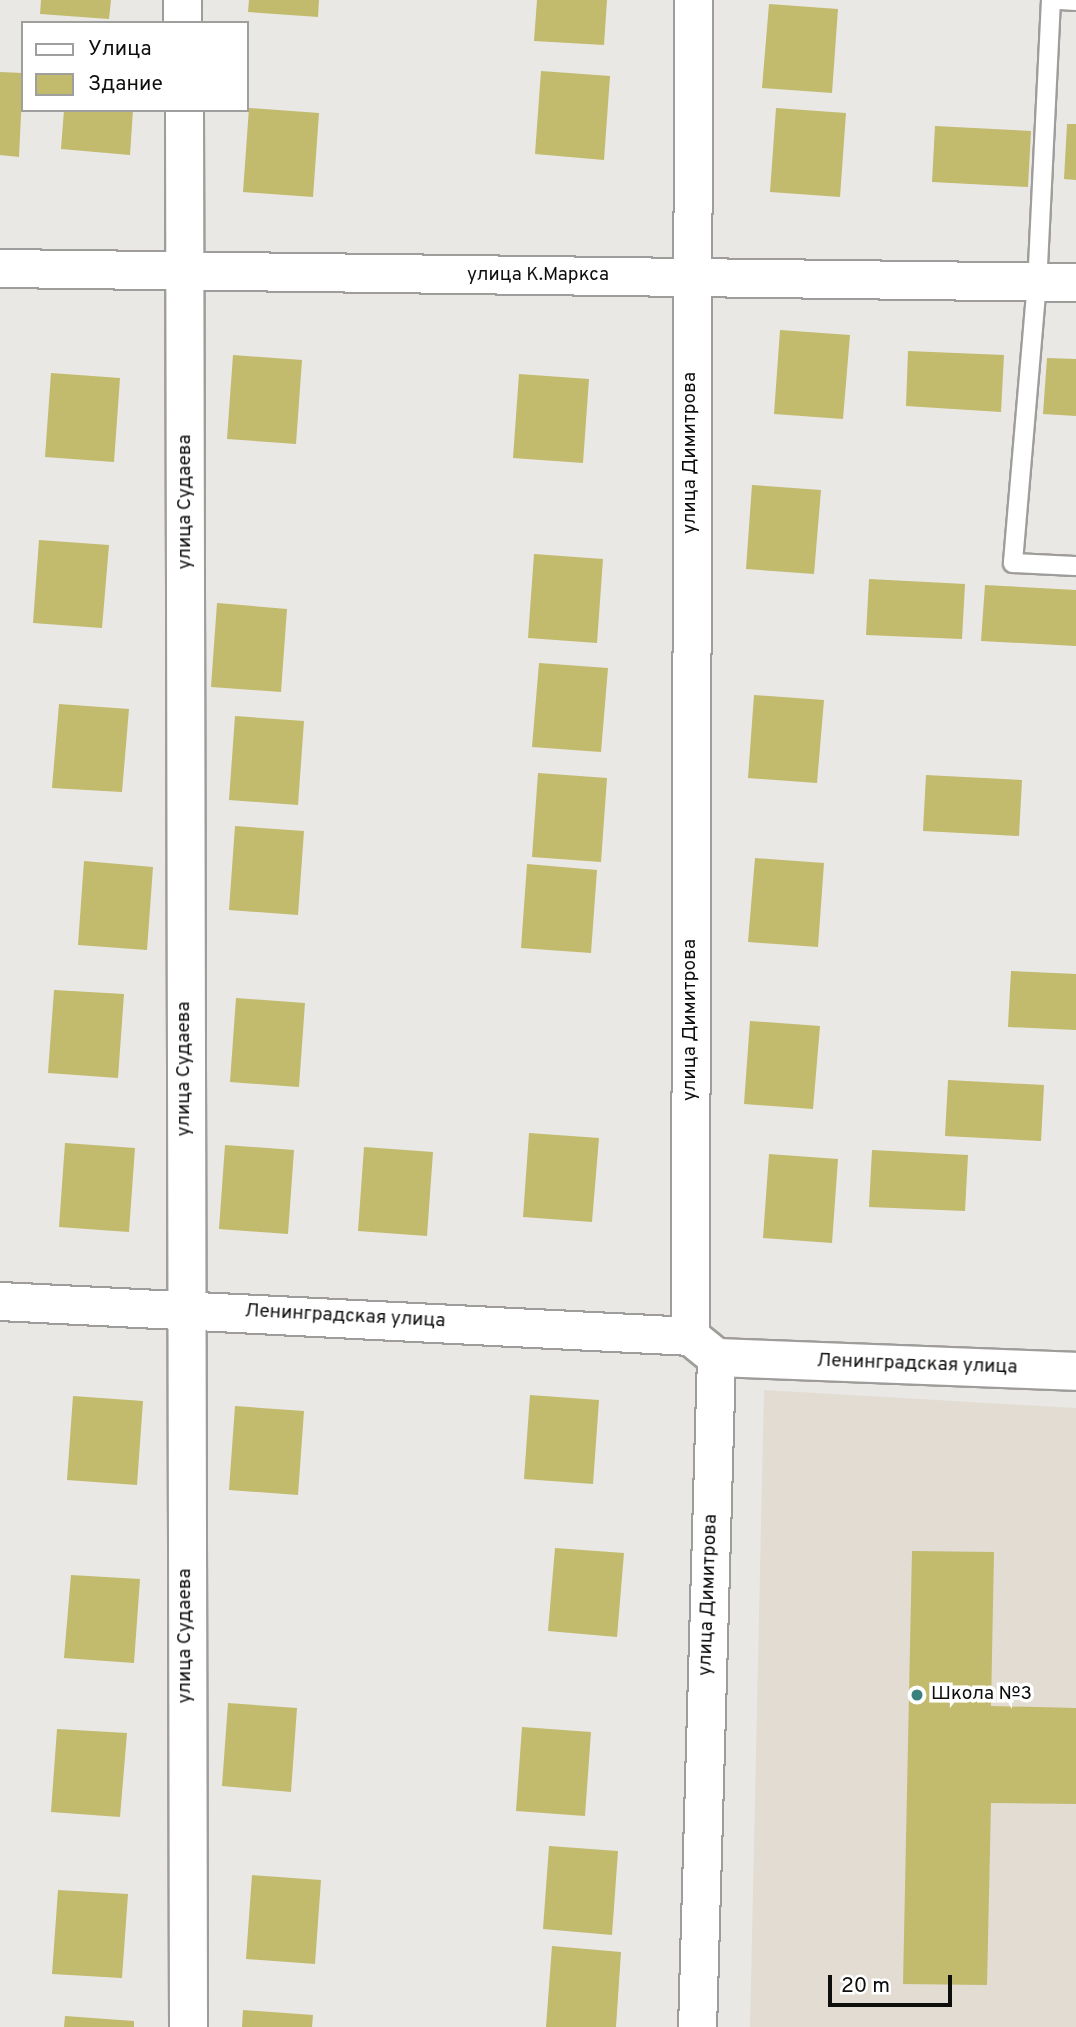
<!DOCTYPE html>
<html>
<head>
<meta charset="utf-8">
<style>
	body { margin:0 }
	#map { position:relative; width:1076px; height:2027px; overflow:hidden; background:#e9e8e5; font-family:Overpass,sans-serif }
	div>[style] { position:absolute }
	.built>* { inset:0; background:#e2dcd2 }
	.building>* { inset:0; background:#c2ba6d }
	.roads { filter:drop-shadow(2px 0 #9f9d9b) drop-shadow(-2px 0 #9f9d9b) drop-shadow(0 2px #9f9d9b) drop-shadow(0 -2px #9f9d9b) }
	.lane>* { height:18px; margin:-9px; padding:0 9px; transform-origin:9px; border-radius:9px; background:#fff }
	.street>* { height:37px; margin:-18.5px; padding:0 18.5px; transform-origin:18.5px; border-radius:18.5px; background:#fff }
	.dots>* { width:19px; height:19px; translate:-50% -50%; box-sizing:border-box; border:4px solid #fff; border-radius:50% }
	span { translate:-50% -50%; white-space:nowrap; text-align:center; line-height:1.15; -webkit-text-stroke:7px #fff; paint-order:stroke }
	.street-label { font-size:19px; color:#0e0e0d }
	.poi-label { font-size:19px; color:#0e0e0d }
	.left { translate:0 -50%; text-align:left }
	.legend { position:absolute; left:21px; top:21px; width:228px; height:91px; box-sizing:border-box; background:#fff; border:2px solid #9f9f9e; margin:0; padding:9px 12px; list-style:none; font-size:21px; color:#0e0e0d }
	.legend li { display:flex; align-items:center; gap:14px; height:35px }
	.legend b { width:35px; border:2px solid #9f9f9e }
	.scale { position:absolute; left:828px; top:1975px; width:124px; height:32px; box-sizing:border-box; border:4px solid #0e0e0d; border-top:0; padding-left:9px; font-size:21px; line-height:24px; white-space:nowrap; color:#0e0e0d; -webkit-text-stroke:5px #fff; paint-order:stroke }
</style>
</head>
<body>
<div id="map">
	<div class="built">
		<i style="clip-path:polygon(764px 1390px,1076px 1408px,1076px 2027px,750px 2027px)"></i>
	</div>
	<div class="building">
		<i style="clip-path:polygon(41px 0,111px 0,109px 19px,40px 14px)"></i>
		<i style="clip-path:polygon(249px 0,319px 0,318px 17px,248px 12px)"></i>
		<i style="clip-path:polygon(537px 0,607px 0,604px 45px,534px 41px)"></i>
		<i style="clip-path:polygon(769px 4px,838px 9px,832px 93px,762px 88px)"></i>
		<i style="clip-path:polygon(541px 71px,610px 76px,604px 160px,535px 154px)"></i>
		<i style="clip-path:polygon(0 72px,23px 73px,19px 157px,0 155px)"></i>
		<i style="clip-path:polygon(249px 108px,319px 113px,313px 197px,243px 192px)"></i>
		<i style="clip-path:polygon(776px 108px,846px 113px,840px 197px,770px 192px)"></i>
		<i style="clip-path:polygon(64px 110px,133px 110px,130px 155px,61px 149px)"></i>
		<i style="clip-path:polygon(1067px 124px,1076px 124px,1076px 180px,1064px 179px)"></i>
		<i style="clip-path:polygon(935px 126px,1031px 131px,1028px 187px,932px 182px)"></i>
		<i style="clip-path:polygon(780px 330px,850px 335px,843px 419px,774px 414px)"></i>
		<i style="clip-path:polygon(908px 351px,1004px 355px,1001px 412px,906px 406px)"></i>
		<i style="clip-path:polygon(233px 355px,302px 360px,296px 444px,227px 439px)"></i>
		<i style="clip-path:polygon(1047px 358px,1076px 359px,1076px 416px,1043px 414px)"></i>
		<i style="clip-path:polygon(51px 373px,120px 378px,114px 462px,45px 457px)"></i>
		<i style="clip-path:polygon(519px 374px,589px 379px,583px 463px,513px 458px)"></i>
		<i style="clip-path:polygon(752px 485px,821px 490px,814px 574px,746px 569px)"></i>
		<i style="clip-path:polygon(39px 540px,109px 545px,102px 628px,33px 623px)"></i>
		<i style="clip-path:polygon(534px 554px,603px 559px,597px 643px,528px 638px)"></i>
		<i style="clip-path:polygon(869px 579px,965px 584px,962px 639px,866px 635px)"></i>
		<i style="clip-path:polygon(985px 585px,1076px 590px,1076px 646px,981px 641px)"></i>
		<i style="clip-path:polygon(217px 603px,287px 609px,281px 692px,211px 687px)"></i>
		<i style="clip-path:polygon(539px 663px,608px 668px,601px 752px,532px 747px)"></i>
		<i style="clip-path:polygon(754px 695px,824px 700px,817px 783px,748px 778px)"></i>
		<i style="clip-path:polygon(59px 704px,129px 709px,122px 792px,52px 788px)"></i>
		<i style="clip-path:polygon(235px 716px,304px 721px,298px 805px,229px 800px)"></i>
		<i style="clip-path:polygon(538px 773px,607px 778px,601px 862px,532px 857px)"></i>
		<i style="clip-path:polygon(926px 775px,1022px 780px,1019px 836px,923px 831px)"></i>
		<i style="clip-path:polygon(235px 826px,304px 831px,298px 915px,229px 910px)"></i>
		<i style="clip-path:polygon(755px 858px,824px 863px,818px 947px,748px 942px)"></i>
		<i style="clip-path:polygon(84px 861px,153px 867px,147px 950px,78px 945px)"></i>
		<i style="clip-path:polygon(527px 864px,597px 870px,591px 953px,521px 948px)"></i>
		<i style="clip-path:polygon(1011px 971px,1076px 974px,1076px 1030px,1008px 1027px)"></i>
		<i style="clip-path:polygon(54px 990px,124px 994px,118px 1078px,48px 1073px)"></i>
		<i style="clip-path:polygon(236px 998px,305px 1003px,299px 1087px,230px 1082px)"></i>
		<i style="clip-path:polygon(750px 1021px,820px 1026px,813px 1109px,744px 1104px)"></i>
		<i style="clip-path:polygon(948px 1080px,1044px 1085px,1041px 1141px,945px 1136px)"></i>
		<i style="clip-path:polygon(529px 1133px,599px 1138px,592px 1222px,523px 1217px)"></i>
		<i style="clip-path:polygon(65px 1143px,135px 1148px,129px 1232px,59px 1227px)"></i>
		<i style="clip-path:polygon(225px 1145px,294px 1150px,288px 1234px,219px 1229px)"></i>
		<i style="clip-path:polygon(364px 1147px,433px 1152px,427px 1236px,358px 1231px)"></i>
		<i style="clip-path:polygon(872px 1150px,968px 1155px,965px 1211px,869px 1207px)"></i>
		<i style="clip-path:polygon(769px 1154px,838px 1159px,832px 1243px,763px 1238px)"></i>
		<i style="clip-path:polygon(530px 1395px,599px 1400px,593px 1484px,524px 1479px)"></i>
		<i style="clip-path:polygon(73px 1396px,143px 1401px,137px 1485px,67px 1480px)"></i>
		<i style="clip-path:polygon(235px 1406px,304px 1411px,298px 1495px,229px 1490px)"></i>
		<i style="clip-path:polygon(555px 1548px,624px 1553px,617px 1637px,548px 1631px)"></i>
		<i style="clip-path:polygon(912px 1551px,994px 1552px,991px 1706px,1076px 1708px,1076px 1804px,991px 1803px,987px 1985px,903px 1984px)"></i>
		<i style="clip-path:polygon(71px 1575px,140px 1579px,134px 1663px,64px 1658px)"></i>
		<i style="clip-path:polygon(228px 1703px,297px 1708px,291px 1792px,222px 1786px)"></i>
		<i style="clip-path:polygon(522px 1727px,591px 1732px,585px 1816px,516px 1811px)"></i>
		<i style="clip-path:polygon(57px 1729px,127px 1733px,120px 1817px,51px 1812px)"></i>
		<i style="clip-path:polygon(549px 1846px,618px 1851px,612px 1935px,543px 1929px)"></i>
		<i style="clip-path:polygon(252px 1875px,321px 1880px,315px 1964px,246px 1959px)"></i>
		<i style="clip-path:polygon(58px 1890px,128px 1894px,122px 1978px,52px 1974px)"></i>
		<i style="clip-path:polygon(552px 1946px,621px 1952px,616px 2027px,546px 2027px)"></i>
		<i style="clip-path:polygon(243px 2010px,313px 2015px,312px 2027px,242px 2027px)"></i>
		<i style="clip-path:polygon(65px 2016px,134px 2021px,134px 2027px,64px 2027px)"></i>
	</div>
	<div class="roads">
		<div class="lane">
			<i style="left:1051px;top:0;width:282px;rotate:92.8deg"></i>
			<i style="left:1037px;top:282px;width:282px;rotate:94.9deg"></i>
			<i style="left:1013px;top:563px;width:63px;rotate:2.7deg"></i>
			<i style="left:1060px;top:0;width:16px;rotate:4deg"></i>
		</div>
		<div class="street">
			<i style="left:182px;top:0;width:23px;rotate:90deg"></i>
			<i style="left:693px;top:0;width:1336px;rotate:90.13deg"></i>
			<i style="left:690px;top:1336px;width:33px;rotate:39deg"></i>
			<i style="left:716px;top:1357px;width:670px;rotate:91.62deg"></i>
			<i style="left:184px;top:110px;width:1917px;rotate:89.88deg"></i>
			<i style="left:0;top:268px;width:1076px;rotate:0.75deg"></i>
			<i style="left:0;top:1301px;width:691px;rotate:2.9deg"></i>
			<i style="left:716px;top:1357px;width:360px;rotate:2.2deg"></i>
		</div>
	</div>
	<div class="dots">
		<i style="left:917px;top:1695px;background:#39817f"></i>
	</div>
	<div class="street-label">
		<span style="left:538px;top:276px">улица К.Маркса</span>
		<span style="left:691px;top:453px;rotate:-90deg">улица Димитрова</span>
		<span style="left:186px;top:502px;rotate:-90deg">улица Судаева</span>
		<span style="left:691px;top:1020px;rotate:-90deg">улица Димитрова</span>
		<span style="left:185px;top:1069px;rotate:-90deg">улица Судаева</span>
		<span style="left:345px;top:1317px;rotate:3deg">Ленинградская улица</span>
		<span style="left:917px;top:1365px;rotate:2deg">Ленинградская улица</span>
		<span style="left:709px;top:1595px;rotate:-88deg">улица Димитрова</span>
		<span style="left:186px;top:1636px;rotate:-90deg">улица Судаева</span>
	</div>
	<div class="poi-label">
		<span class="left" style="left:931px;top:1695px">Школа №3</span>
	</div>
	<ul class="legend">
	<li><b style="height:9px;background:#fff"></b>Улица</li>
	<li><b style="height:19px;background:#c2ba6d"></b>Здание</li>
	</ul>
	<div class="scale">20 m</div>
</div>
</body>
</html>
